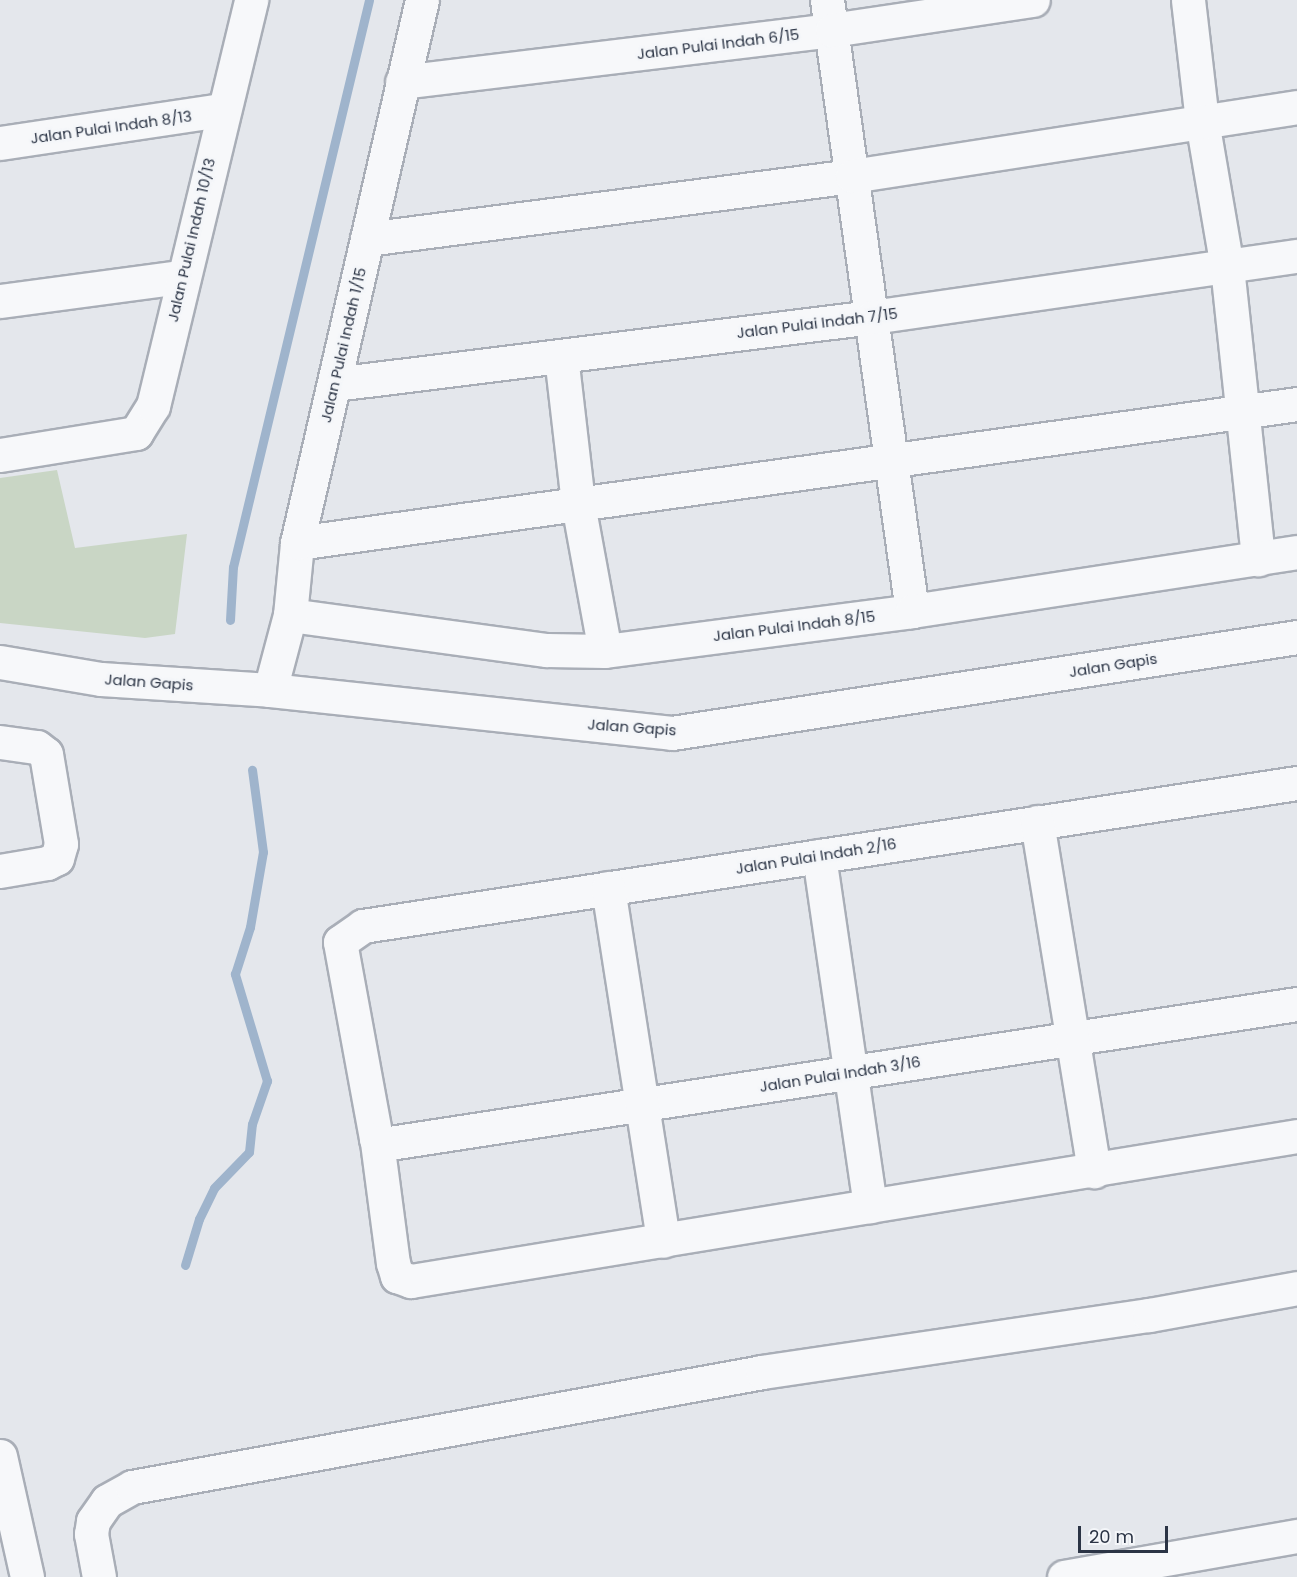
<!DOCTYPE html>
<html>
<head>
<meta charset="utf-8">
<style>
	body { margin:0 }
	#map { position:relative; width:1297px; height:1577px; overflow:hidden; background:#e4e7ec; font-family:Poppins,sans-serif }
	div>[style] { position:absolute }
	.green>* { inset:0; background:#c9d6c5 }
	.stream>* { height:9px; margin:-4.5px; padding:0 4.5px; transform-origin:4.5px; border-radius:4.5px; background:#9fb4cc }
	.roads { filter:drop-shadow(2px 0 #a9aeb7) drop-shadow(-2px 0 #a9aeb7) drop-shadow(0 2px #a9aeb7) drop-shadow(0 -2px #a9aeb7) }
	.minor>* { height:33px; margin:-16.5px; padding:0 16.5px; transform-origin:16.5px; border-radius:16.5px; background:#f7f8fa }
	span { translate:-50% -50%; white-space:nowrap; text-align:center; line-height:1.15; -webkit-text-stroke:5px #f4f6f9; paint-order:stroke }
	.street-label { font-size:15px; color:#2b3445 }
	.scale { position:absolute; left:1078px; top:1526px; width:90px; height:27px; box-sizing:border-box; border:3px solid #2b3445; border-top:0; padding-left:8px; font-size:18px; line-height:21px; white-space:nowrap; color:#2b3445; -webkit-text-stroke:4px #f4f6f9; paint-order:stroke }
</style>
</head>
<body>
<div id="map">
	<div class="green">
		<i style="clip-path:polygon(57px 470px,75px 548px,187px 534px,175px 634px,145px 638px,0 623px,0 478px)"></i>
	</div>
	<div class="stream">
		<i style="left:230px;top:620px;width:53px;rotate:-86.8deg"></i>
		<i style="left:233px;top:567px;width:583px;rotate:-76.51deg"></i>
		<i style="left:185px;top:1265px;width:48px;rotate:-73.1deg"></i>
		<i style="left:199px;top:1219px;width:34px;rotate:-64deg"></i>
		<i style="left:214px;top:1188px;width:50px;rotate:-45.8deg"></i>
		<i style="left:249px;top:1152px;width:28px;rotate:-84deg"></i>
		<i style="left:252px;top:1124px;width:46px;rotate:-70.8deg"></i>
		<i style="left:267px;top:1081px;width:112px;rotate:-106.7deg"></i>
		<i style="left:235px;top:974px;width:49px;rotate:-72.3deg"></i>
		<i style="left:250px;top:927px;width:76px;rotate:-80.2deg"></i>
		<i style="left:263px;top:852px;width:83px;rotate:-97.6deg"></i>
	</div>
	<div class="roads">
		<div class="minor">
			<i style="left:827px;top:0;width:617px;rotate:82.08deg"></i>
			<i style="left:1188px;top:0;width:122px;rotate:83.4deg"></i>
			<i style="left:1202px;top:121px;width:148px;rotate:80.3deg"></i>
			<i style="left:1227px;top:267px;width:294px;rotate:83.9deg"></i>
			<i style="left:402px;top:82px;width:433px;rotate:-6.9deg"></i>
			<i style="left:832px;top:30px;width:203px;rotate:-8.5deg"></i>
			<i style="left:0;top:143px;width:224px;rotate:-8.5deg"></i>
			<i style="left:367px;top:239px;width:489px;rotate:-7.4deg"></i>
			<i style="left:852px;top:176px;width:450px;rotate:-8.8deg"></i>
			<i style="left:0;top:301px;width:183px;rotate:-7.6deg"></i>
			<i style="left:561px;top:356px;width:149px;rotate:83.4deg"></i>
			<i style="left:578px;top:504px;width:149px;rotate:79.6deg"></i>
			<i style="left:335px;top:384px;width:541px;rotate:-7.11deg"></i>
			<i style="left:872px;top:317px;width:429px;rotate:-8.2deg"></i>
			<i style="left:0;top:455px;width:138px;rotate:-9.2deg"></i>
			<i style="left:136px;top:433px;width:32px;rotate:-58deg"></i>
			<i style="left:153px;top:406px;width:418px;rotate:-76.4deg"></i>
			<i style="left:297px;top:543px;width:1010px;rotate:-7.91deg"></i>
			<i style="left:290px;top:615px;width:259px;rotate:7.8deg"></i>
			<i style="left:547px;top:650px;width:58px;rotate:1deg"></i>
			<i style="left:605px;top:651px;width:310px;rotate:-7.4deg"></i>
			<i style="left:912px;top:611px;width:389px;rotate:-8.7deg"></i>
			<i style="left:0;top:662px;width:102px;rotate:9.6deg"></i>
			<i style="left:101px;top:679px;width:169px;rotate:3.7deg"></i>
			<i style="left:270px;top:690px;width:404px;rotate:6.1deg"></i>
			<i style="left:672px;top:733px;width:632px;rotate:-8.73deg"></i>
			<i style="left:270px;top:690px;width:78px;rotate:-75.1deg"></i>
			<i style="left:290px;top:615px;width:72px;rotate:-84.4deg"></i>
			<i style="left:297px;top:543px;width:557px;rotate:-77.04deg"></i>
			<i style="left:0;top:742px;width:37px;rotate:8deg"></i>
			<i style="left:37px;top:747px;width:11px;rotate:38deg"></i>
			<i style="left:46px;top:754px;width:91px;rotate:80.5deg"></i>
			<i style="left:61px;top:844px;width:15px;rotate:106deg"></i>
			<i style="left:57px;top:858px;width:11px;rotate:153deg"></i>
			<i style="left:47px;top:863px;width:48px;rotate:170.3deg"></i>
			<i style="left:1297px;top:783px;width:945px;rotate:171.3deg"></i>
			<i style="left:363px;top:926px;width:28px;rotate:145deg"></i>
			<i style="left:340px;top:942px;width:200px;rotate:79.6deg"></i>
			<i style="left:376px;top:1139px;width:9px;rotate:36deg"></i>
			<i style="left:383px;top:1144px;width:925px;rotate:-8.71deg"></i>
			<i style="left:1037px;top:822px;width:354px;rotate:80.7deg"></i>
			<i style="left:819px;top:856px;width:354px;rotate:81.7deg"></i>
			<i style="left:608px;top:888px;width:357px;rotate:81.1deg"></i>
			<i style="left:377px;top:1142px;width:122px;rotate:82.5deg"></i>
			<i style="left:393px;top:1263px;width:14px;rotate:73deg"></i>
			<i style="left:397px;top:1276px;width:15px;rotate:20deg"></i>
			<i style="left:411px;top:1281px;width:898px;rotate:-9.29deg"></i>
			<i style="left:0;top:1456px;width:124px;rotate:77.4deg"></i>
			<i style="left:99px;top:1577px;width:44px;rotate:-100.5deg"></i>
			<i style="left:91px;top:1534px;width:13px;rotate:-81deg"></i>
			<i style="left:93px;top:1521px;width:24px;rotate:-55deg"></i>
			<i style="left:107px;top:1501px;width:29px;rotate:-29deg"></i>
			<i style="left:132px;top:1487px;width:640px;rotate:-10.34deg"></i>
			<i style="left:762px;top:1372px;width:391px;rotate:-8.4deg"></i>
			<i style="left:1149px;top:1315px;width:150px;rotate:-10.3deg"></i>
			<i style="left:1064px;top:1577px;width:237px;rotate:-10deg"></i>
		</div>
	</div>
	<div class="street-label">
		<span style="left:718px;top:44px;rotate:-7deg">Jalan Pulai Indah 6/15</span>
		<span style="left:111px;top:127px;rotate:-8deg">Jalan Pulai Indah 8/13</span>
		<span style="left:191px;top:240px;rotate:-77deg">Jalan Pulai Indah 10/13</span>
		<span style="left:817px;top:323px;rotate:-7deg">Jalan Pulai Indah 7/15</span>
		<span style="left:343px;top:345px;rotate:-77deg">Jalan Pulai Indah 1/15</span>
		<span style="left:794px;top:626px;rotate:-7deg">Jalan Pulai Indah 8/15</span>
		<span style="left:1113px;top:665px;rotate:-9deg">Jalan Gapis</span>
		<span style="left:149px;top:682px;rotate:4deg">Jalan Gapis</span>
		<span style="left:632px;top:727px;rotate:4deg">Jalan Gapis</span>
		<span style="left:816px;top:856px;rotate:-9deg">Jalan Pulai Indah 2/16</span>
		<span style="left:840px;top:1074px;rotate:-9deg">Jalan Pulai Indah 3/16</span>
	</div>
	<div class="scale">20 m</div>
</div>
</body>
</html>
